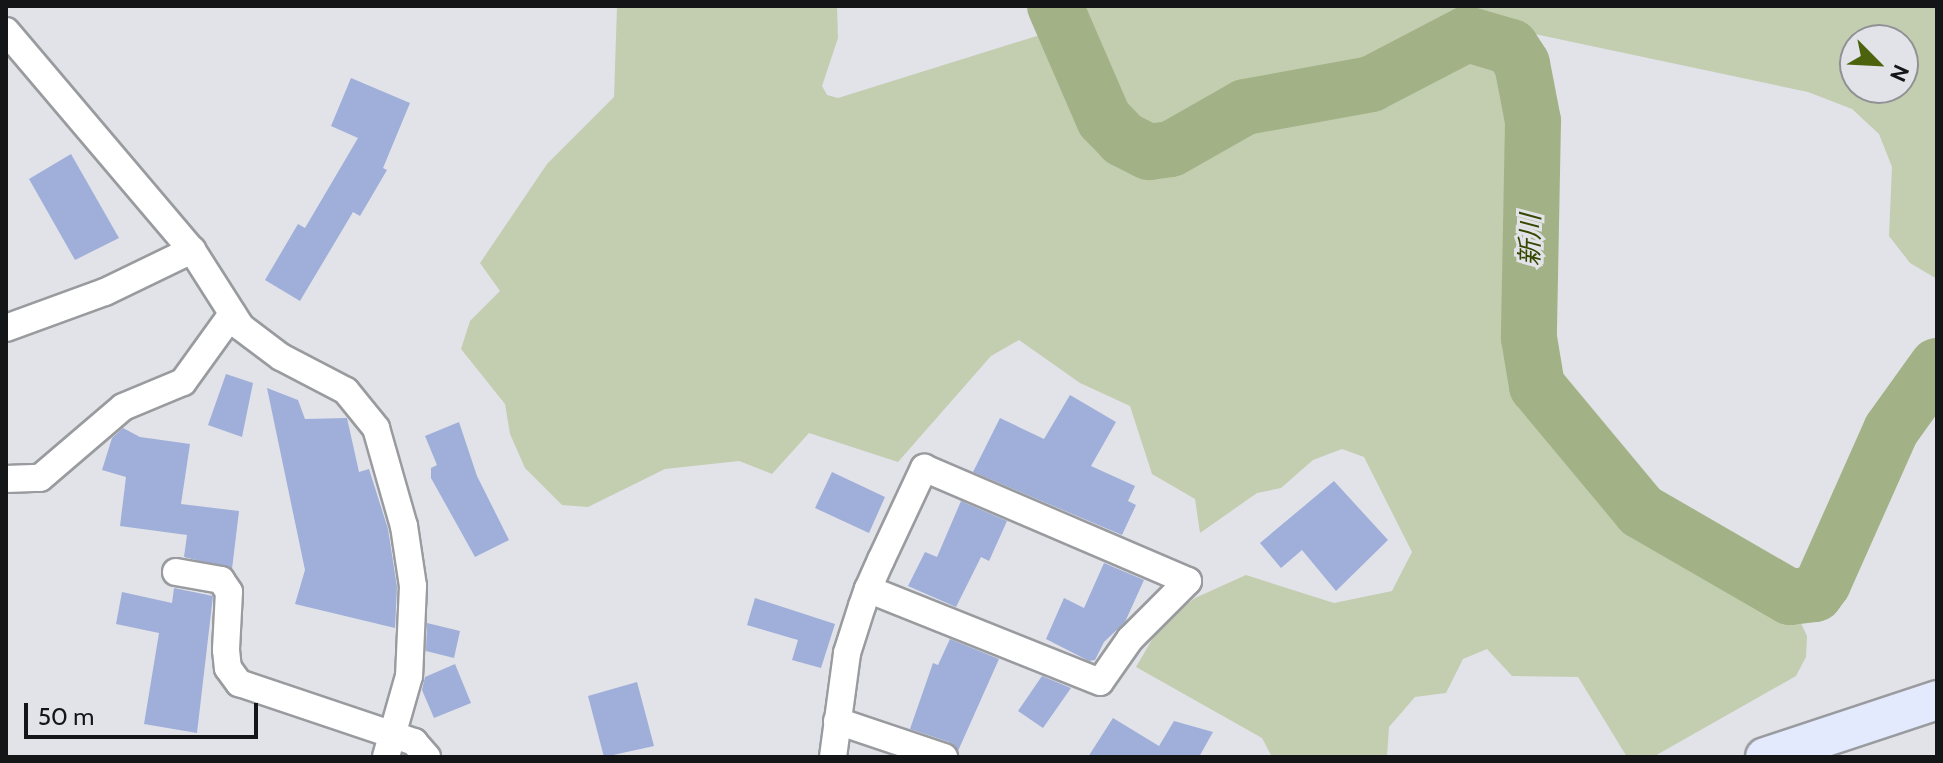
<!DOCTYPE html>
<html>
<head>
<meta charset="utf-8">
<style>
	body { margin:0 }
	#map { position:relative; width:1943px; height:763px; overflow:hidden; background:#e2e3e8; font-family:Cabin,"Noto Sans JP",sans-serif }
	div>[style] { position:absolute }
	.green>* { inset:0; background:#c3ceb1 }
	.river>* { height:56px; margin:-28px; padding:0 28px; transform-origin:28px; border-radius:28px; background:#a3b286 }
	.building>* { inset:0; background:#9fafd9 }
	.roads { filter:drop-shadow(2px 0 #999b9f) drop-shadow(-2px 0 #999b9f) drop-shadow(0 2px #999b9f) drop-shadow(0 -2px #999b9f) }
	.street>* { height:26px; margin:-13px; padding:0 13px; transform-origin:13px; border-radius:13px; background:#fff }
	.secondary>* { height:38px; margin:-19px; padding:0 19px; transform-origin:19px; border-radius:19px; background:#e3eafe }
	span { translate:-50% -50%; white-space:nowrap; text-align:center; line-height:1.15; -webkit-text-stroke:6px #e2e3e8; paint-order:stroke }
	.water-label { font-size:26px; color:#364700; font-style:italic }
	.frame { position:absolute; inset:0; border:8px solid #141517; pointer-events:none }
	.north { position:absolute; left:1839px; top:24px; width:80px; height:80px; box-sizing:border-box; background:#e2e3e8; border:2px solid #909194; border-radius:50%; rotate:114deg; font-size:22px; font-weight:700; line-height:32px; text-align:center; color:#141517 }
	.north::after { content:''; display:block; margin:auto; width:28px; height:36px; background:#4d620d; clip-path:polygon(50% 0,100% 100%,50% 72%,0 100%) }
	.scale { position:absolute; left:24px; top:703px; width:234px; height:36px; box-sizing:border-box; border:4px solid #141517; border-top:0; padding-left:10px; font-size:24px; line-height:28px; white-space:nowrap; color:#141517; -webkit-text-stroke:6px #e2e3e8; paint-order:stroke }
</style>
</head>
<body>
<div id="map">
	<div class="green">
		<i style="clip-path:polygon(617px 6px,837px 6px,838px 38px,822px 86px,827px 95px,838px 98px,1043px 34px,1064px 50px,1104px 138px,1147px 164px,1176px 159px,1249px 118px,1375px 95px,1470px 46px,1504px 56px,1511px 68px,1522px 139px,1517px 338px,1527px 391px,1633px 520px,1799px 619px,1807px 636px,1806px 657px,1796px 676px,1653px 757px,1627px 757px,1578px 677px,1512px 676px,1487px 649px,1463px 659px,1446px 693px,1415px 697px,1389px 727px,1387px 757px,1272px 757px,1262px 738px,1136px 667px,1160px 626px,1195px 598px,1246px 575px,1334px 603px,1392px 591px,1412px 552px,1364px 457px,1342px 449px,1313px 460px,1281px 488px,1257px 493px,1200px 533px,1195px 499px,1152px 474px,1130px 406px,1080px 383px,1019px 340px,991px 356px,898px 462px,809px 433px,772px 474px,739px 461px,665px 469px,588px 507px,562px 505px,525px 468px,510px 434px,505px 404px,461px 349px,470px 321px,500px 291px,480px 263px,547px 164px,614px 97px)"></i>
		<i style="clip-path:polygon(evenodd,1068px 6px,1937px 6px,1937px 279px,1910px 263px,1889px 236px,1892px 167px,1879px 134px,1852px 109px,1808px 92px,1478px 22px,1453px 27px,1352px 78px,1242px 96px,1152px 141px,1130px 130px,1114px 113px,1068px 6px,1855px 40px,1903px 40px,1903px 88px,1855px 88px,1855px 40px)"></i>
	</div>
	<div class="river">
		<i style="left:1055px;top:6px;width:123px;rotate:66.6deg"></i>
		<i style="left:1104px;top:119px;width:28px;rotate:46deg"></i>
		<i style="left:1123px;top:139px;width:29px;rotate:27deg"></i>
		<i style="left:1149px;top:152px;width:22px;rotate:-8deg"></i>
		<i style="left:1171px;top:149px;width:85px;rotate:-29.6deg"></i>
		<i style="left:1245px;top:107px;width:128px;rotate:-10.3deg"></i>
		<i style="left:1371px;top:84px;width:108px;rotate:-27.5deg"></i>
		<i style="left:1467px;top:34px;width:46px;rotate:16.5deg"></i>
		<i style="left:1511px;top:47px;width:20px;rotate:57deg"></i>
		<i style="left:1522px;top:64px;width:58px;rotate:79.1deg"></i>
		<i style="left:1533px;top:121px;width:217px;rotate:91.1deg"></i>
		<i style="left:1529px;top:338px;width:49px;rotate:80.5deg"></i>
		<i style="left:1537px;top:386px;width:163px;rotate:50.2deg"></i>
		<i style="left:1641px;top:511px;width:172px;rotate:30deg"></i>
		<i style="left:1790px;top:597px;width:25px;rotate:-7deg"></i>
		<i style="left:1815px;top:594px;width:14px;rotate:-54deg"></i>
		<i style="left:1823px;top:583px;width:167px;rotate:-66deg"></i>
		<i style="left:1891px;top:430px;width:79px;rotate:-54.3deg"></i>
	</div>
	<div class="building">
		<i style="clip-path:polygon(351px 78px,410px 103px,383px 168px,387px 170px,360px 216px,353px 212px,300px 301px,265px 280px,298px 224px,305px 228px,358px 138px,331px 126px)"></i>
		<i style="clip-path:polygon(71px 154px,119px 238px,75px 260px,29px 179px)"></i>
		<i style="clip-path:polygon(226px 374px,253px 383px,242px 437px,208px 425px)"></i>
		<i style="clip-path:polygon(267px 388px,298px 400px,305px 419px,347px 418px,359px 472px,369px 469px,388px 529px,397px 587px,395px 628px,295px 604px,305px 570px)"></i>
		<i style="clip-path:polygon(1070px 395px,1116px 422px,1091px 466px,1135px 486px,1128px 501px,1136px 505px,1122px 535px,973px 472px,1000px 418px,1044px 439px)"></i>
		<i style="clip-path:polygon(459px 422px,477px 476px,509px 540px,475px 557px,431px 478px,431px 468px,437px 465px,425px 436px)"></i>
		<i style="clip-path:polygon(123px 428px,140px 437px,190px 444px,181px 504px,239px 511px,232px 569px,184px 557px,187px 535px,120px 526px,126px 477px,102px 470px,112px 438px)"></i>
		<i style="clip-path:polygon(832px 472px,885px 497px,869px 533px,815px 508px)"></i>
		<i style="clip-path:polygon(1334px 481px,1388px 540px,1336px 591px,1302px 550px,1281px 568px,1260px 543px)"></i>
		<i style="clip-path:polygon(961px 501px,1007px 521px,989px 561px,981px 557px,956px 607px,908px 586px,925px 552px,937px 557px)"></i>
		<i style="clip-path:polygon(1104px 563px,1144px 580px,1125px 622px,1104px 642px,1095px 660px,1089px 661px,1046px 639px,1064px 598px,1084px 608px)"></i>
		<i style="clip-path:polygon(174px 588px,213px 596px,197px 733px,144px 724px,159px 633px,116px 624px,122px 592px,172px 603px)"></i>
		<i style="clip-path:polygon(755px 598px,835px 624px,821px 668px,792px 660px,798px 640px,747px 625px)"></i>
		<i style="clip-path:polygon(427px 623px,460px 631px,454px 658px,426px 651px)"></i>
		<i style="clip-path:polygon(950px 639px,999px 659px,958px 751px,949px 742px,910px 729px,933px 663px,938px 665px)"></i>
		<i style="clip-path:polygon(455px 664px,471px 703px,434px 718px,422px 690px,425px 677px)"></i>
		<i style="clip-path:polygon(1042px 676px,1071px 688px,1043px 728px,1018px 711px)"></i>
		<i style="clip-path:polygon(637px 682px,654px 746px,604px 757px,588px 696px)"></i>
		<i style="clip-path:polygon(1113px 718px,1159px 746px,1174px 721px,1213px 732px,1199px 757px,1088px 757px)"></i>
	</div>
	<div class="roads">
		<div class="street">
			<i style="left:6px;top:31px;width:287px;rotate:49.7deg"></i>
			<i style="left:192px;top:250px;width:91px;rotate:57.5deg"></i>
			<i style="left:241px;top:327px;width:50px;rotate:36.9deg"></i>
			<i style="left:281px;top:357px;width:73px;rotate:27.6deg"></i>
			<i style="left:346px;top:391px;width:48px;rotate:51deg"></i>
			<i style="left:376px;top:428px;width:102px;rotate:74.1deg"></i>
			<i style="left:404px;top:526px;width:61px;rotate:81.5deg"></i>
			<i style="left:413px;top:586px;width:90px;rotate:92.5deg"></i>
			<i style="left:409px;top:676px;width:84px;rotate:105.9deg"></i>
			<i style="left:6px;top:328px;width:105px;rotate:-20deg"></i>
			<i style="left:105px;top:292px;width:97px;rotate:-25.8deg"></i>
			<i style="left:6px;top:479px;width:34px;rotate:-2deg"></i>
			<i style="left:40px;top:478px;width:109px;rotate:-40.5deg"></i>
			<i style="left:123px;top:407px;width:65px;rotate:-22.6deg"></i>
			<i style="left:183px;top:382px;width:84px;rotate:-54.2deg"></i>
			<i style="left:176px;top:572px;width:46px;rotate:10.1deg"></i>
			<i style="left:221px;top:580px;width:14px;rotate:56deg"></i>
			<i style="left:229px;top:592px;width:58px;rotate:93deg"></i>
			<i style="left:226px;top:650px;width:18px;rotate:84deg"></i>
			<i style="left:228px;top:668px;width:19px;rotate:54deg"></i>
			<i style="left:239px;top:683px;width:185px;rotate:18.6deg"></i>
			<i style="left:414px;top:742px;width:20px;rotate:49deg"></i>
			<i style="left:837px;top:721px;width:113px;rotate:18.6deg"></i>
			<i style="left:833px;top:757px;width:105px;rotate:-82.3deg"></i>
			<i style="left:847px;top:653px;width:49px;rotate:-72.3deg"></i>
			<i style="left:862px;top:606px;width:18px;rotate:-71deg"></i>
			<i style="left:868px;top:589px;width:32px;rotate:-66deg"></i>
			<i style="left:881px;top:560px;width:102px;rotate:-64.9deg"></i>
			<i style="left:924px;top:468px;width:287px;rotate:23.2deg"></i>
			<i style="left:1188px;top:581px;width:82px;rotate:135deg"></i>
			<i style="left:1130px;top:639px;width:52px;rotate:124.9deg"></i>
			<i style="left:1100px;top:682px;width:250px;rotate:-158.2deg"></i>
		</div>
		<div class="secondary">
			<i style="left:1765px;top:757px;width:181px;rotate:-18.3deg"></i>
		</div>
	</div>
	<div class="water-label">
		<span style="left:1531px;top:240px;rotate:-89deg">新川</span>
	</div>
	<div class="frame"></div>
	<div class="north">N</div>
	<div class="scale">50 m</div>
</div>
</body>
</html>
